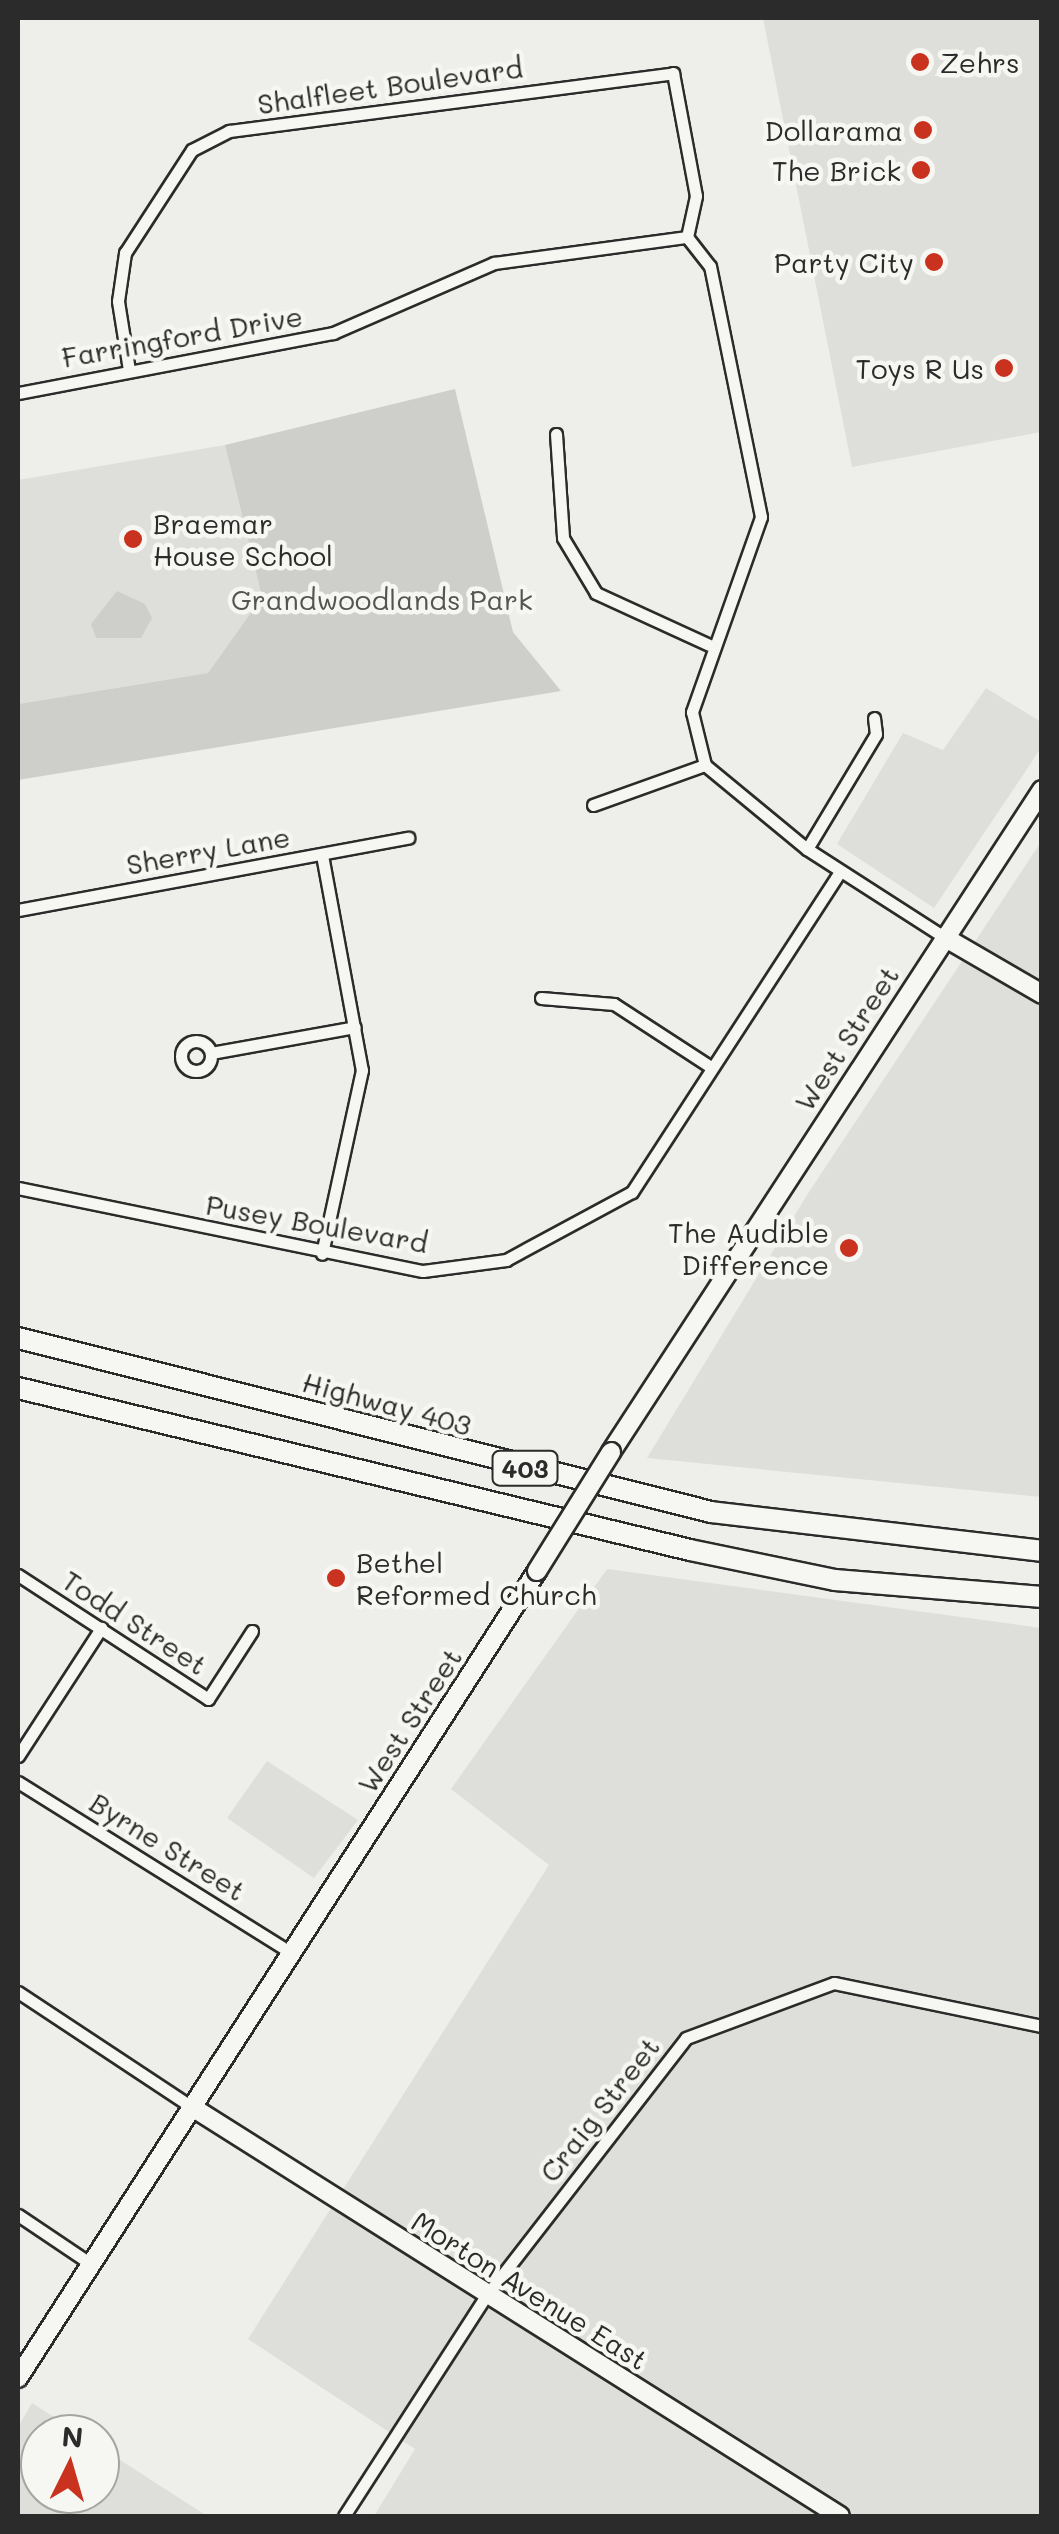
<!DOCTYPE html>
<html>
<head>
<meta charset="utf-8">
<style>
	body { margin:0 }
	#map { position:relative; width:1059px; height:2534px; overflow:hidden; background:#eeeeea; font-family:Mali,sans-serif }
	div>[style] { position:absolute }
	.built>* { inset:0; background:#dededb }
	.green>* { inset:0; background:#cececa }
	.roads { filter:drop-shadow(2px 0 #2b2b2b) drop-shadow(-2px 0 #2b2b2b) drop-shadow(0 2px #2b2b2b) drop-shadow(0 -2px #2b2b2b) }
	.street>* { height:11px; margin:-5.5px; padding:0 5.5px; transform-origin:5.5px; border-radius:5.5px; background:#f6f6f2 }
	.street>.ring { margin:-5.5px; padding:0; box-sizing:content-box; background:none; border:11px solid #f6f6f2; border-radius:50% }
	.secondary>* { height:18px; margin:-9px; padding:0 9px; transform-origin:9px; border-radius:9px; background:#f6f6f2 }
	.highway>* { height:20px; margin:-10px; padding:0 10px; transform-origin:10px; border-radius:10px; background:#f6f6f2 }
	.bridges { filter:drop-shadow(2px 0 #2b2b2b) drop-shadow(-2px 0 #2b2b2b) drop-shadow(0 2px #2b2b2b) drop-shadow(0 -2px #2b2b2b) }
	.secondary-bridge>* { height:18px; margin:-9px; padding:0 9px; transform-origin:9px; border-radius:9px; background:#f6f6f2 }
	.dots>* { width:28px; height:28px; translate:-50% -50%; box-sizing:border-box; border:5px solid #f6f6f2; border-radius:50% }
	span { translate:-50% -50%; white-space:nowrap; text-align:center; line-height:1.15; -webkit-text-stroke:9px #f6f6f2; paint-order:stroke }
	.shield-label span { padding:2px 8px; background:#f6f6f2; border:2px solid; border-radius:8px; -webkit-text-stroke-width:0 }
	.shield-label { font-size:25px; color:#2b2b2b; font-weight:700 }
	.poi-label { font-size:28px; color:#2b2b2b }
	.left { translate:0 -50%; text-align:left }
	.right { translate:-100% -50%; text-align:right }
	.street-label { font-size:28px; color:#2b2b2b }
	.park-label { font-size:28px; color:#545453 }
	.frame { position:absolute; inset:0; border:20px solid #2b2b2b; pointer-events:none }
	.north { position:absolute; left:20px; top:2414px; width:100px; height:100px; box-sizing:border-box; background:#f6f6f2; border:2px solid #a5a5a2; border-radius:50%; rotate:5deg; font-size:28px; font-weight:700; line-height:40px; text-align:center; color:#2b2b2b }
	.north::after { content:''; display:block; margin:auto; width:35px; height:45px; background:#c8321e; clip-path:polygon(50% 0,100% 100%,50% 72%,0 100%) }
</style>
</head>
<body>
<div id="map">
	<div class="built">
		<i style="clip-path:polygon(763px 18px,1041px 18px,1041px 432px,852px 467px)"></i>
		<i style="clip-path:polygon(225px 445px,262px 597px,208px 673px,18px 704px,18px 480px)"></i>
		<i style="clip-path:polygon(986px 688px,1041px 722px,1041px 748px,934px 908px,837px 844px,903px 733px,943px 750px)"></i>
		<i style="clip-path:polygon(1041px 842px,1041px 1497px,647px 1458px,807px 1195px)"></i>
		<i style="clip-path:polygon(607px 1569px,1041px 1628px,1041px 2516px,374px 2516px,415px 2449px,248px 2339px,549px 1865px,451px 1789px)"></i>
		<i style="clip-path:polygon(267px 1761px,358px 1820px,314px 1878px,227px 1818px)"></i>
		<i style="clip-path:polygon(32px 2403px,80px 2434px,40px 2434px,40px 2494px,100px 2494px,100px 2447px,207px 2516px,18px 2516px,18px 2427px)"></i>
	</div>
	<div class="green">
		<i style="clip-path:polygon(455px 389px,513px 632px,561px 691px,18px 780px,18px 704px,208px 673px,262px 597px,225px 445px)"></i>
		<i style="clip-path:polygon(117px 591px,145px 604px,152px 618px,141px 638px,96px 638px,91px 624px)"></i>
	</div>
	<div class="roads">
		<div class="street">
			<i style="left:687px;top:237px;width:37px;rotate:52deg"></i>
			<i style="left:710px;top:266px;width:256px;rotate:78.5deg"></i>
			<i style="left:761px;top:517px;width:207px;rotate:109.5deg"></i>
			<i style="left:692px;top:712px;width:55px;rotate:76.2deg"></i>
			<i style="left:705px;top:765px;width:132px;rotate:39.5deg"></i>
			<i style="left:807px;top:849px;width:163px;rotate:32.7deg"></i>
			<i style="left:129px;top:370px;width:70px;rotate:-99.1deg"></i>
			<i style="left:118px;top:301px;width:49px;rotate:-81.7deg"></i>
			<i style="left:125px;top:253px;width:123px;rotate:-57deg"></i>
			<i style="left:192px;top:150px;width:42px;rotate:-27.2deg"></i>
			<i style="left:229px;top:131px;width:448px;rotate:-7.4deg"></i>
			<i style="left:673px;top:73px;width:125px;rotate:79.4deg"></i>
			<i style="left:696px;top:196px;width:42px;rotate:102.4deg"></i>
			<i style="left:18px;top:393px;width:321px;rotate:-10.8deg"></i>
			<i style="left:333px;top:333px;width:176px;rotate:-23.5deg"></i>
			<i style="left:494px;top:263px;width:195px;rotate:-7.7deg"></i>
			<i style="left:556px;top:434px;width:104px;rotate:86.1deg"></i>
			<i style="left:563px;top:538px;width:64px;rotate:59deg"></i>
			<i style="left:596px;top:593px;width:124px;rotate:24.7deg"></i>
			<i style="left:593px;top:805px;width:119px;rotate:-19.7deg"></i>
			<i style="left:807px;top:849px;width:134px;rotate:-59deg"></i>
			<i style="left:876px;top:734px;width:16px;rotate:-97deg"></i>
			<i style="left:322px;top:855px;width:219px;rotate:79.5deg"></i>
			<i style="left:362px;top:1070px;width:188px;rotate:102.3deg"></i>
			<i style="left:18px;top:910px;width:397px;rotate:-10.5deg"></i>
			<i style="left:541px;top:998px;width:73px;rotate:4.7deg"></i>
			<i style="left:614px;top:1004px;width:113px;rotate:33.1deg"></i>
			<i class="ring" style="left:181px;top:1041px;width:19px;height:19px"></i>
			<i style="left:211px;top:1053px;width:146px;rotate:-10.2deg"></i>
			<i style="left:18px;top:1188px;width:413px;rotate:11.6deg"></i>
			<i style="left:423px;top:1271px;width:84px;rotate:-7.5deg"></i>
			<i style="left:506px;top:1260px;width:143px;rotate:-28.4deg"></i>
			<i style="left:632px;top:1192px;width:382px;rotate:-57deg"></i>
			<i style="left:18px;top:1575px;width:227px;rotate:33.1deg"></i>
			<i style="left:208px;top:1699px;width:81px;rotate:-57.1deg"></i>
			<i style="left:18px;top:1756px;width:153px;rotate:-57deg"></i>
			<i style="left:18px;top:1782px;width:323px;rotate:32deg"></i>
			<i style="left:18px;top:1992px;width:209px;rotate:33.5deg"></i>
			<i style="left:18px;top:2215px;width:88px;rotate:33.9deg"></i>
			<i style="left:344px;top:2516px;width:262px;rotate:-57.2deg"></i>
			<i style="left:486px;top:2296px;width:326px;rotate:-52.2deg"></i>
			<i style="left:686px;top:2038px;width:158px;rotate:-20.4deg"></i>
			<i style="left:834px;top:1983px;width:212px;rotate:11.7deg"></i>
		</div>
		<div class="secondary">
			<i style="left:944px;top:937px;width:113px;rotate:30.2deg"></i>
			<i style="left:611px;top:1452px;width:790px;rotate:-56.93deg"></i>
			<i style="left:192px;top:2107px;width:766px;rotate:32.26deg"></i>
			<i style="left:18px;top:2378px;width:959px;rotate:-57.25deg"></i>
		</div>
		<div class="highway">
			<i style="left:18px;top:1338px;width:715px;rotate:14.09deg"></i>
			<i style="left:711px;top:1512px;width:333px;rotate:6.7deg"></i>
			<i style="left:18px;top:1388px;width:691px;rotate:13.55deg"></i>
			<i style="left:690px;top:1550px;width:148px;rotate:11.7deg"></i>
			<i style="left:835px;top:1580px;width:208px;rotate:4.7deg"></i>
		</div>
	</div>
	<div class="bridges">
		<div class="secondary-bridge">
			<i style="left:537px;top:1571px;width:140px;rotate:-58.1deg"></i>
		</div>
	</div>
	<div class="dots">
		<i style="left:920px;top:62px;background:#c8321e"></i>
		<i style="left:923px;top:130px;background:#c8321e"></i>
		<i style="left:921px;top:170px;background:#c8321e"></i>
		<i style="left:934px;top:262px;background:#c8321e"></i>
		<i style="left:1004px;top:368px;background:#c8321e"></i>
		<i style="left:133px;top:539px;background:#c8321e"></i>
		<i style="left:849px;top:1248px;background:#c8321e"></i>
		<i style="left:336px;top:1578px;background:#c8321e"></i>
	</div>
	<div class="shield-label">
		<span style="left:525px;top:1468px">403</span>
	</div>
	<div class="poi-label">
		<span class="left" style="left:940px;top:62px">Zehrs</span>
		<span class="right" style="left:903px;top:130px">Dollarama</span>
		<span class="right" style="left:901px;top:170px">The Brick</span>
		<span class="right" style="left:914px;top:262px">Party City</span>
		<span class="right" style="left:984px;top:368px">Toys R Us</span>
		<span class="left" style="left:153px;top:539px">Braemar<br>House School</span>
		<span class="right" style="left:829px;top:1248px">The Audible<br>Difference</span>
		<span class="left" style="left:356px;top:1578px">Bethel<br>Reformed Church</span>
	</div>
	<div class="street-label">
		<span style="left:390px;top:85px;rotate:-8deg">Shalfleet Boulevard</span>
		<span style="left:182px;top:336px;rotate:-10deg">Farringford Drive</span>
		<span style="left:208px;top:850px;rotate:-10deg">Sherry Lane</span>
		<span style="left:846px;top:1038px;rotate:-57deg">West Street</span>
		<span style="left:317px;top:1223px;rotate:10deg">Pusey Boulevard</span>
		<span style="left:387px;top:1403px;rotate:15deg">Highway 403</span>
		<span style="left:135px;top:1622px;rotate:33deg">Todd Street</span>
		<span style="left:409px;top:1720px;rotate:-57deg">West Street</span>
		<span style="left:168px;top:1846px;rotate:32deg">Byrne Street</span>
		<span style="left:599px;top:2109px;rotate:-52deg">Craig Street</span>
		<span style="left:530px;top:2290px;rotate:32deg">Morton Avenue East</span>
	</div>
	<div class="park-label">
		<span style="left:382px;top:599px">Grandwoodlands Park</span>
	</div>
	<div class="frame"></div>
	<div class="north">N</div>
</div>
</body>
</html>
